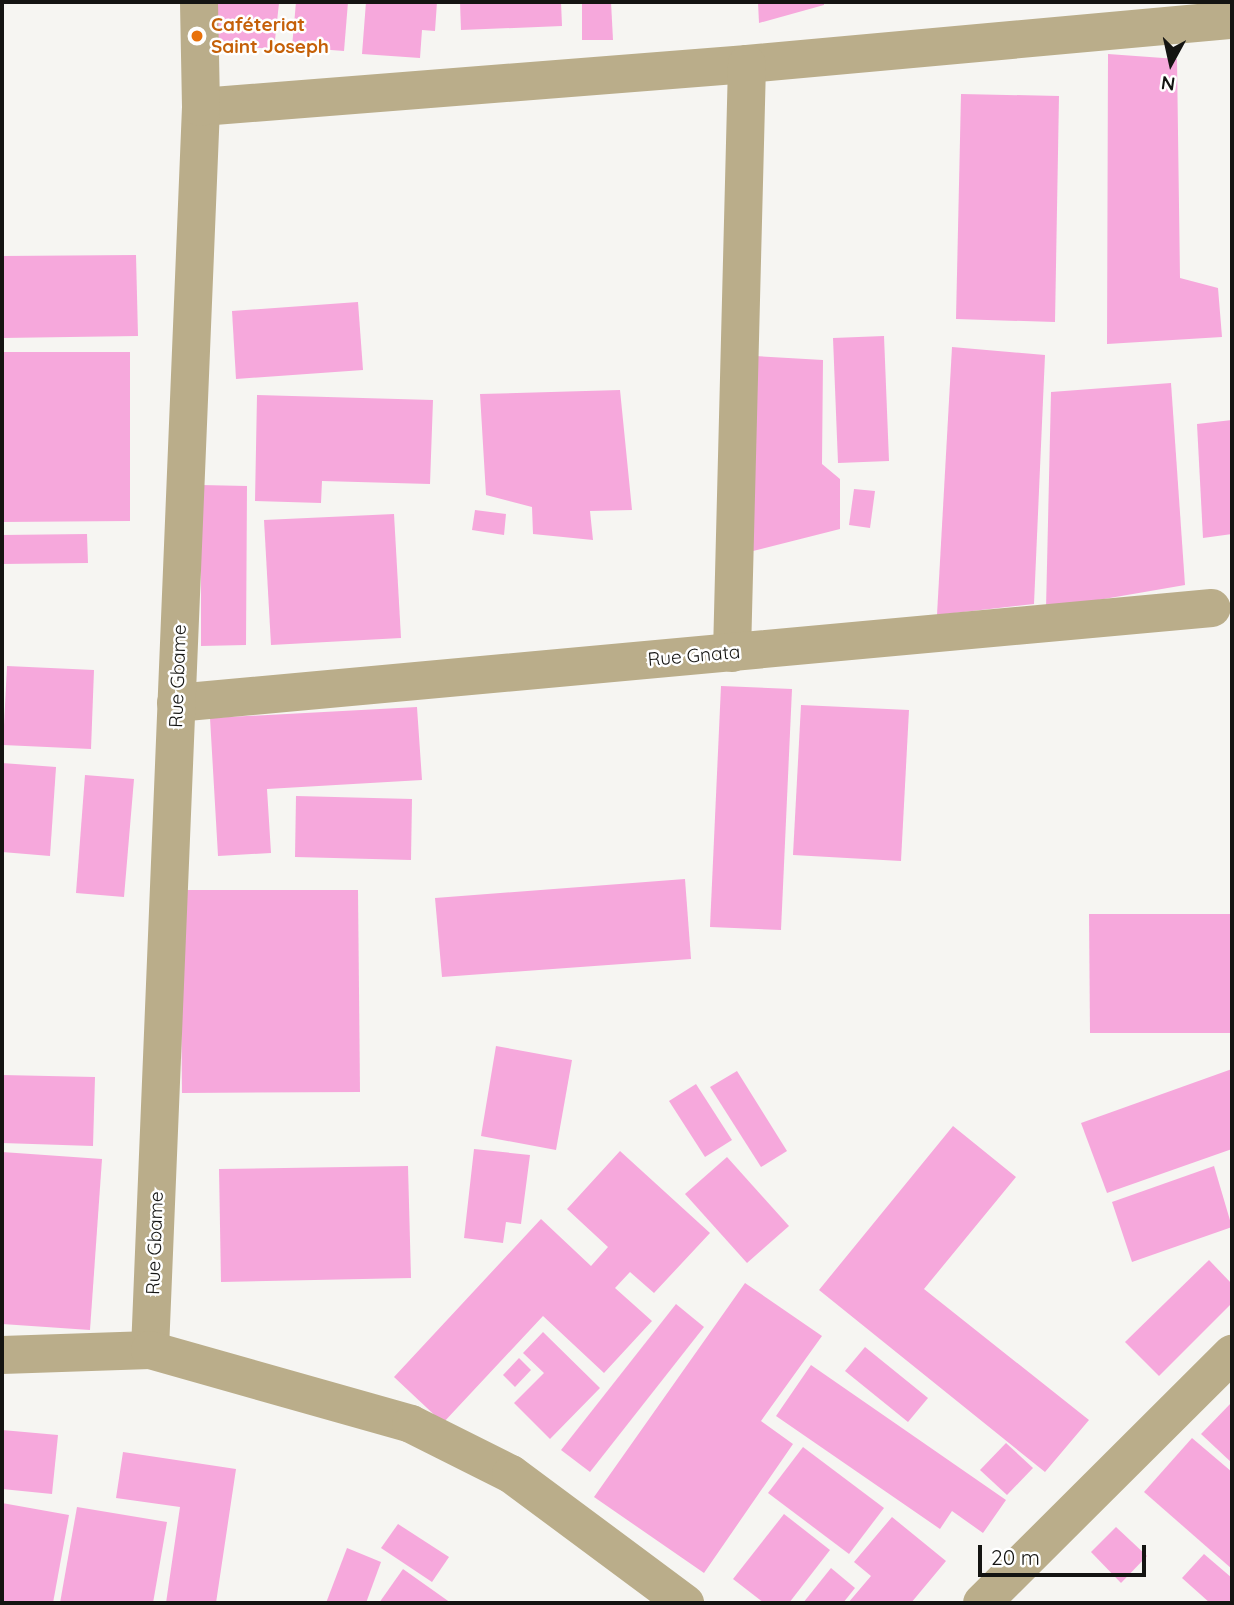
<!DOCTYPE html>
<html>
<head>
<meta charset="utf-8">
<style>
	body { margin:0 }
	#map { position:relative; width:1234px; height:1605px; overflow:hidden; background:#f6f5f2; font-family:Quicksand,sans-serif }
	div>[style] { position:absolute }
	.building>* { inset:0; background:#f6a8dc }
	.minor>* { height:38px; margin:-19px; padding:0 19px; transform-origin:19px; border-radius:19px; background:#baad8a }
	.dots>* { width:19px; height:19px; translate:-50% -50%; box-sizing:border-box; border:4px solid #fff; border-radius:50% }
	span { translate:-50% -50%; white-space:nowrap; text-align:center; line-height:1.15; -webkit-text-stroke:5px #fff; paint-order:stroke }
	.food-label { font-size:19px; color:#c56008; font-weight:700 }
	.left { translate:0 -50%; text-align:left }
	.street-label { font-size:19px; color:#141412 }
	.frame { position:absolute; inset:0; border:4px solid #141412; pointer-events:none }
	.north { position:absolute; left:1136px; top:28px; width:70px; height:70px; -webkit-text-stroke:5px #fff; paint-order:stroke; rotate:188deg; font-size:19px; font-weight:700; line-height:28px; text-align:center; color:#141412 }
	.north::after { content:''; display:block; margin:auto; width:24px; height:32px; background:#141412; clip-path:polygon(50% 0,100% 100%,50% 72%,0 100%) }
	.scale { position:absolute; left:978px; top:1545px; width:168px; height:32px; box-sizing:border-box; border:4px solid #141412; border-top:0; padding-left:9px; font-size:21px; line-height:24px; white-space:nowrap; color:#141412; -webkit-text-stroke:5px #fff; paint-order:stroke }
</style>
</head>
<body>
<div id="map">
	<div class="building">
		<i style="clip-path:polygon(216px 2px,279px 3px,274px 49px,212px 44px)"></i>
		<i style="clip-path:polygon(296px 2px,348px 2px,344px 51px,292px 47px)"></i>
		<i style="clip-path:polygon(366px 2px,437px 2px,435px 31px,422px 30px,420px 58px,362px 54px)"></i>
		<i style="clip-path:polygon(460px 2px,561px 2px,562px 26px,461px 30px)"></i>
		<i style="clip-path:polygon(582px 2px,611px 2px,613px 40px,582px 40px)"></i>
		<i style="clip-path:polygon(758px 2px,824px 2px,824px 5px,759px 23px)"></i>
		<i style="clip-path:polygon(1108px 54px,1177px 59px,1180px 278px,1218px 288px,1222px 337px,1107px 344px)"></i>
		<i style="clip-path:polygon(961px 94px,1059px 96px,1055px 322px,956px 319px)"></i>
		<i style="clip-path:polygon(136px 255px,138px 336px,2px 338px,2px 256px)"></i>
		<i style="clip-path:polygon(358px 302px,363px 370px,236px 379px,232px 311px)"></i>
		<i style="clip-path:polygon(884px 336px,889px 461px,838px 463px,833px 338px)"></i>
		<i style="clip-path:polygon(952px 347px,1045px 355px,1034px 604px,937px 615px)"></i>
		<i style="clip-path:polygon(2px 352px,130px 352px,130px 521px,2px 522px)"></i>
		<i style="clip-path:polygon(754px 356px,823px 360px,822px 464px,840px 479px,840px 529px,745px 553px)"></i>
		<i style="clip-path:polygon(1171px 383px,1185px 585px,1046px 609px,1051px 392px)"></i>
		<i style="clip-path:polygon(620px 390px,632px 510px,590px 511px,593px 540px,533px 534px,532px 507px,486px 495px,480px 394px)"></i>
		<i style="clip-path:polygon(257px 395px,433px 400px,430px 484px,322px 481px,321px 503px,255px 501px)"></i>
		<i style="clip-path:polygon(1232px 420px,1232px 534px,1203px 538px,1197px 424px)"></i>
		<i style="clip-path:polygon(201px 485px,247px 486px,246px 645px,201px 646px)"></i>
		<i style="clip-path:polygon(854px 489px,875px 491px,870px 528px,849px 525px)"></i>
		<i style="clip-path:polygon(475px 510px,506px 514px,504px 535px,472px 530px)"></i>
		<i style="clip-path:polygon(394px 514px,401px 638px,271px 645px,264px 520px)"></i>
		<i style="clip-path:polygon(87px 534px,88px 563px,2px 564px,2px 535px)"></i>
		<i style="clip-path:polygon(7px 666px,94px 670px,91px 749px,3px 745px)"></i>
		<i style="clip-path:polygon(721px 686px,792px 689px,781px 930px,710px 927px)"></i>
		<i style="clip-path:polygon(801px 705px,909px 710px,901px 861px,793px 855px)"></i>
		<i style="clip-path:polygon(417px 707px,422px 780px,267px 789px,271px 853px,218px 856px,210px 718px)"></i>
		<i style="clip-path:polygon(2px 763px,56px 767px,50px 856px,2px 852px)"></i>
		<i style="clip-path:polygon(85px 775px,134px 779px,124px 897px,76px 893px)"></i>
		<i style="clip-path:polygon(296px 796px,412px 799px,411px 860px,295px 857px)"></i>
		<i style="clip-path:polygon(685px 879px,691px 959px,442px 977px,435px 898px)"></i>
		<i style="clip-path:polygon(180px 890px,358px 890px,360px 1092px,182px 1093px)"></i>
		<i style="clip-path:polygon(1089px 914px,1232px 914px,1232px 1033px,1090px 1033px)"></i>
		<i style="clip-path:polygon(496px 1046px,572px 1060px,556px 1150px,481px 1136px)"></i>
		<i style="clip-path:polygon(1232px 1069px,1232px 1149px,1107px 1193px,1081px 1123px)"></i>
		<i style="clip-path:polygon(737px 1071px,787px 1151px,761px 1167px,710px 1087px)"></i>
		<i style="clip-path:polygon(2px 1075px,95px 1077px,93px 1146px,2px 1143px)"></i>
		<i style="clip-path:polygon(696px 1084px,732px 1140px,705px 1157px,669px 1101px)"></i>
		<i style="clip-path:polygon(953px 1126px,1016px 1177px,924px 1289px,1089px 1420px,1045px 1472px,819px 1290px)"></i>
		<i style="clip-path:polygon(474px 1149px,530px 1155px,521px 1224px,506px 1222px,503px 1243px,464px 1238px)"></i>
		<i style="clip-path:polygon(620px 1151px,710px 1233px,654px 1293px,630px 1272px,615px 1288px,652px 1321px,604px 1373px,543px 1316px,443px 1423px,394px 1377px,541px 1219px,591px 1266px,608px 1247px,567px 1209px)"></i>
		<i style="clip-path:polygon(2px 1152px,102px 1159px,90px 1330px,2px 1324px)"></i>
		<i style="clip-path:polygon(727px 1157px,789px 1226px,747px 1263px,685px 1194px)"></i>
		<i style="clip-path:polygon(408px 1166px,411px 1278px,221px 1282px,219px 1169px)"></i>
		<i style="clip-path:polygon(1214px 1166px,1232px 1227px,1132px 1262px,1112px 1202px)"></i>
		<i style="clip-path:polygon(1209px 1260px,1232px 1284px,1232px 1303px,1159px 1376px,1125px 1342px)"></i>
		<i style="clip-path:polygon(745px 1283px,822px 1336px,761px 1421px,793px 1444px,704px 1573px,594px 1497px)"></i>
		<i style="clip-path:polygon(676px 1304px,704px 1327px,590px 1472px,561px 1450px)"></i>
		<i style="clip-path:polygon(543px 1332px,600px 1388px,550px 1439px,514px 1403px,544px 1373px,523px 1353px)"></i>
		<i style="clip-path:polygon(865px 1347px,928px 1398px,908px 1422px,845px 1371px)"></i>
		<i style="clip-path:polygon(519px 1358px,531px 1370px,515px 1387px,503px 1375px)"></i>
		<i style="clip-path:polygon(811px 1365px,1006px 1500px,983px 1533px,952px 1511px,940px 1529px,776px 1416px)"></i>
		<i style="clip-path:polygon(1232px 1402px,1232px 1463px,1201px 1434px)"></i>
		<i style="clip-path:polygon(2px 1430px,58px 1435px,52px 1494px,2px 1489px)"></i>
		<i style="clip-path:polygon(1192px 1438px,1232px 1472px,1232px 1569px,1144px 1492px)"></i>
		<i style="clip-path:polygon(1006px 1443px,1033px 1468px,1007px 1495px,980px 1470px)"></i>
		<i style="clip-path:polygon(803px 1447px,884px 1508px,849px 1554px,768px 1493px)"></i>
		<i style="clip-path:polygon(123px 1452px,236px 1469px,216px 1603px,166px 1603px,180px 1507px,116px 1498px)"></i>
		<i style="clip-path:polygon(2px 1503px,69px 1515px,53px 1603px,2px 1603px)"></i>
		<i style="clip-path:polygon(77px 1507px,167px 1522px,153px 1603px,60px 1603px)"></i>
		<i style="clip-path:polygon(784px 1514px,830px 1550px,789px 1603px,764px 1603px,733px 1579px)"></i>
		<i style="clip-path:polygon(892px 1517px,946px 1561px,911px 1603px,848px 1603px,871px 1576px,854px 1562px)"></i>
		<i style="clip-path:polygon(398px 1524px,449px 1557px,432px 1582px,381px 1548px)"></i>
		<i style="clip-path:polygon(1116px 1527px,1147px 1556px,1121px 1583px,1091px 1552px)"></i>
		<i style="clip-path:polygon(347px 1548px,381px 1562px,366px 1603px,326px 1603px)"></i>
		<i style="clip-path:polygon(1204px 1554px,1232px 1578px,1232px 1603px,1210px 1603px,1182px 1578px)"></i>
		<i style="clip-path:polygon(831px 1568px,855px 1588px,843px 1603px,803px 1603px)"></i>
		<i style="clip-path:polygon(403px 1569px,451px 1603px,379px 1603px)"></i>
	</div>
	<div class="minor">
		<i style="left:201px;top:107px;width:548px;rotate:-4.5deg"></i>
		<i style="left:747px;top:64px;width:487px;rotate:-5.2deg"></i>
		<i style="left:732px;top:653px;width:589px;rotate:-88.54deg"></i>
		<i style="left:176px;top:703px;width:1040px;rotate:-5.24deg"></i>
		<i style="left:150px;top:1350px;width:1244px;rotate:-87.65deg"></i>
		<i style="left:201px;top:107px;width:105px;rotate:-91.1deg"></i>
		<i style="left:2px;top:1355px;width:148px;rotate:-1.9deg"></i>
		<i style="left:150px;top:1350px;width:271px;rotate:15.8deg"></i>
		<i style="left:411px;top:1424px;width:112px;rotate:26.6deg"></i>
		<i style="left:511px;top:1474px;width:217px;rotate:36.6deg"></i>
		<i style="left:982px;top:1603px;width:353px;rotate:-44.9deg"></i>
	</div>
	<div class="dots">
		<i style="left:197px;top:36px;background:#e8710a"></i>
	</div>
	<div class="food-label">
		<span class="left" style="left:211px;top:36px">Caféteriat<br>Saint Joseph</span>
	</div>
	<div class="street-label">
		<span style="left:694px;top:656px;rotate:-5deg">Rue Gnata</span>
		<span style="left:178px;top:676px;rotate:-88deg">Rue Gbame</span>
		<span style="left:155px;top:1243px;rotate:-88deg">Rue Gbame</span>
	</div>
	<div class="frame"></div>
	<div class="north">N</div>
	<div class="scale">20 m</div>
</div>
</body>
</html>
